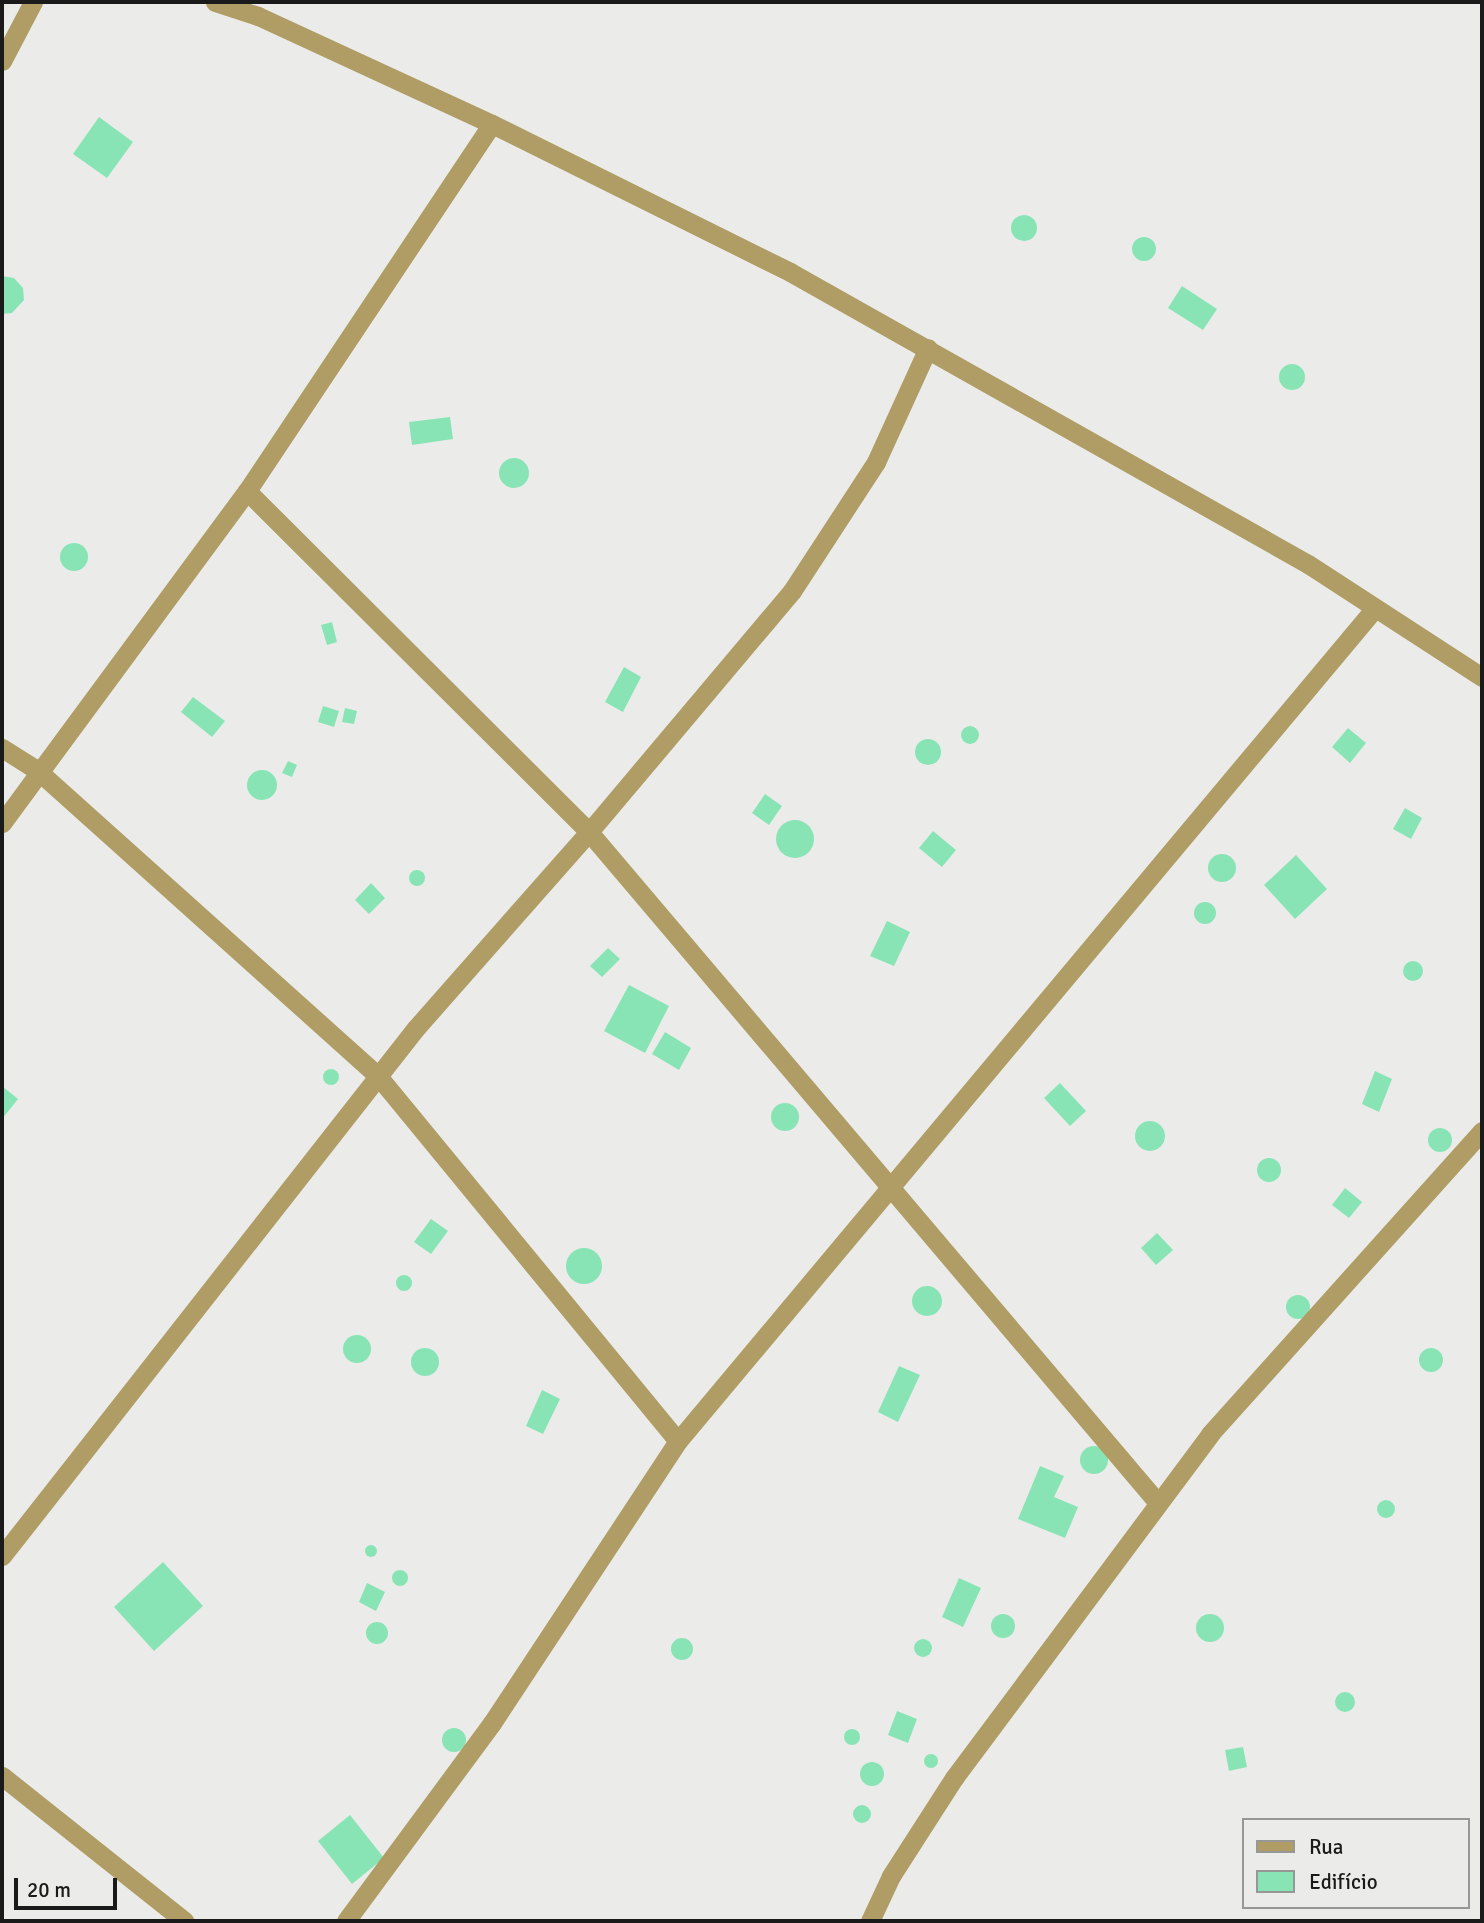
<!DOCTYPE html>
<html>
<head>
<meta charset="utf-8">
<style>
	body { margin:0 }
	#map { position:relative; width:1484px; height:1923px; overflow:hidden; background:#ebece9; font-family:Signika,sans-serif }
	div>[style] { position:absolute }
	.building>* { inset:0; background:#89e4b5 }
	.round { border-radius:50% }
	.minor>* { height:19px; margin:-9.5px; padding:0 9.5px; transform-origin:9.5px; border-radius:9.5px; background:#af9d65 }
	.tertiary>* { height:19px; margin:-9.5px; padding:0 9.5px; transform-origin:9.5px; border-radius:9.5px; background:#af9d65 }
	span { translate:-50% -50%; white-space:nowrap; text-align:center; line-height:1.15; -webkit-text-stroke:5px #ebece9; paint-order:stroke }
	.frame { position:absolute; inset:0; border:4px solid #191a19; pointer-events:none }
	.legend { position:absolute; left:1242px; top:1818px; width:228px; height:91px; box-sizing:border-box; background:#ebece9; border:2px solid #979896; margin:0; padding:9px 12px; list-style:none; font-size:21px; color:#191a19 }
	.legend li { display:flex; align-items:center; gap:14px; height:35px }
	.legend b { width:35px; border:2px solid #979896 }
	.scale { position:absolute; left:14px; top:1878px; width:103px; height:32px; box-sizing:border-box; border:4px solid #191a19; border-top:0; padding-left:9px; font-size:21px; line-height:24px; white-space:nowrap; color:#191a19; -webkit-text-stroke:5px #ebece9; paint-order:stroke }
</style>
</head>
<body>
<div id="map">
	<div class="building">
		<i style="clip-path:polygon(99px 117px,133px 142px,107px 178px,73px 154px)"></i>
		<i class="round" style="left:1011px;top:215px;width:26px;height:26px"></i>
		<i class="round" style="left:1132px;top:237px;width:24px;height:24px"></i>
		<i style="clip-path:polygon(2px 276px,14px 278px,23px 288px,24px 300px,12px 313px,2px 314px)"></i>
		<i style="clip-path:polygon(1182px 286px,1217px 309px,1203px 330px,1168px 308px)"></i>
		<i class="round" style="left:1279px;top:364px;width:26px;height:26px"></i>
		<i style="clip-path:polygon(450px 417px,453px 439px,412px 445px,409px 422px)"></i>
		<i class="round" style="left:499px;top:458px;width:30px;height:30px"></i>
		<i class="round" style="left:60px;top:543px;width:28px;height:28px"></i>
		<i style="clip-path:polygon(332px 622px,337px 642px,327px 645px,321px 625px)"></i>
		<i style="clip-path:polygon(624px 667px,641px 677px,623px 712px,605px 702px)"></i>
		<i style="clip-path:polygon(193px 697px,225px 721px,212px 737px,181px 712px)"></i>
		<i style="clip-path:polygon(323px 706px,339px 711px,334px 727px,318px 722px)"></i>
		<i style="clip-path:polygon(345px 708px,357px 711px,354px 724px,342px 722px)"></i>
		<i class="round" style="left:961px;top:726px;width:18px;height:18px"></i>
		<i style="clip-path:polygon(1348px 728px,1366px 743px,1350px 763px,1332px 747px)"></i>
		<i class="round" style="left:915px;top:739px;width:26px;height:26px"></i>
		<i style="clip-path:polygon(288px 761px,297px 765px,292px 777px,282px 773px)"></i>
		<i class="round" style="left:247px;top:770px;width:30px;height:30px"></i>
		<i style="clip-path:polygon(765px 794px,782px 806px,769px 825px,752px 813px)"></i>
		<i style="clip-path:polygon(1405px 808px,1422px 818px,1411px 839px,1393px 829px)"></i>
		<i class="round" style="left:776px;top:820px;width:38px;height:38px"></i>
		<i style="clip-path:polygon(933px 831px,956px 850px,942px 867px,919px 848px)"></i>
		<i class="round" style="left:1208px;top:854px;width:28px;height:28px"></i>
		<i style="clip-path:polygon(1296px 855px,1327px 889px,1295px 919px,1264px 885px)"></i>
		<i class="round" style="left:409px;top:870px;width:16px;height:16px"></i>
		<i style="clip-path:polygon(371px 883px,385px 898px,369px 914px,355px 900px)"></i>
		<i class="round" style="left:1194px;top:902px;width:22px;height:22px"></i>
		<i style="clip-path:polygon(887px 921px,910px 932px,894px 966px,870px 956px)"></i>
		<i style="clip-path:polygon(608px 948px,620px 959px,602px 977px,590px 966px)"></i>
		<i class="round" style="left:1403px;top:961px;width:20px;height:20px"></i>
		<i style="clip-path:polygon(629px 985px,669px 1006px,645px 1053px,604px 1031px)"></i>
		<i style="clip-path:polygon(665px 1032px,691px 1048px,679px 1070px,652px 1054px)"></i>
		<i class="round" style="left:323px;top:1069px;width:16px;height:16px"></i>
		<i style="clip-path:polygon(1375px 1071px,1392px 1079px,1379px 1112px,1362px 1104px)"></i>
		<i style="clip-path:polygon(1060px 1083px,1086px 1111px,1070px 1126px,1044px 1098px)"></i>
		<i style="clip-path:polygon(2px 1086px,18px 1099px,2px 1119px)"></i>
		<i class="round" style="left:771px;top:1103px;width:28px;height:28px"></i>
		<i class="round" style="left:1135px;top:1121px;width:30px;height:30px"></i>
		<i class="round" style="left:1428px;top:1128px;width:24px;height:24px"></i>
		<i class="round" style="left:1257px;top:1158px;width:24px;height:24px"></i>
		<i style="clip-path:polygon(1345px 1188px,1362px 1202px,1349px 1218px,1332px 1205px)"></i>
		<i style="clip-path:polygon(431px 1219px,448px 1231px,431px 1254px,414px 1242px)"></i>
		<i style="clip-path:polygon(1157px 1233px,1173px 1250px,1156px 1265px,1141px 1248px)"></i>
		<i class="round" style="left:566px;top:1248px;width:36px;height:36px"></i>
		<i class="round" style="left:396px;top:1275px;width:16px;height:16px"></i>
		<i class="round" style="left:912px;top:1286px;width:30px;height:30px"></i>
		<i class="round" style="left:1286px;top:1295px;width:24px;height:24px"></i>
		<i class="round" style="left:343px;top:1335px;width:28px;height:28px"></i>
		<i class="round" style="left:1419px;top:1348px;width:24px;height:24px"></i>
		<i class="round" style="left:411px;top:1348px;width:28px;height:28px"></i>
		<i style="clip-path:polygon(899px 1366px,920px 1375px,898px 1422px,878px 1412px)"></i>
		<i style="clip-path:polygon(542px 1390px,560px 1399px,543px 1434px,526px 1426px)"></i>
		<i class="round" style="left:1080px;top:1446px;width:28px;height:28px"></i>
		<i style="clip-path:polygon(1040px 1466px,1064px 1476px,1054px 1497px,1078px 1507px,1065px 1538px,1018px 1519px)"></i>
		<i class="round" style="left:1377px;top:1500px;width:18px;height:18px"></i>
		<i class="round" style="left:365px;top:1545px;width:12px;height:12px"></i>
		<i style="clip-path:polygon(163px 1562px,203px 1606px,154px 1651px,114px 1607px)"></i>
		<i class="round" style="left:392px;top:1570px;width:16px;height:16px"></i>
		<i style="clip-path:polygon(959px 1578px,981px 1588px,963px 1627px,942px 1617px)"></i>
		<i style="clip-path:polygon(367px 1583px,385px 1592px,376px 1611px,359px 1602px)"></i>
		<i class="round" style="left:991px;top:1614px;width:24px;height:24px"></i>
		<i class="round" style="left:1196px;top:1614px;width:28px;height:28px"></i>
		<i class="round" style="left:366px;top:1622px;width:22px;height:22px"></i>
		<i class="round" style="left:671px;top:1638px;width:22px;height:22px"></i>
		<i class="round" style="left:914px;top:1639px;width:18px;height:18px"></i>
		<i class="round" style="left:1335px;top:1692px;width:20px;height:20px"></i>
		<i style="clip-path:polygon(897px 1711px,917px 1719px,908px 1743px,888px 1735px)"></i>
		<i class="round" style="left:442px;top:1728px;width:24px;height:24px"></i>
		<i class="round" style="left:844px;top:1729px;width:16px;height:16px"></i>
		<i style="clip-path:polygon(1243px 1747px,1247px 1767px,1229px 1771px,1225px 1750px)"></i>
		<i class="round" style="left:924px;top:1754px;width:14px;height:14px"></i>
		<i class="round" style="left:860px;top:1762px;width:24px;height:24px"></i>
		<i class="round" style="left:853px;top:1805px;width:18px;height:18px"></i>
		<i style="clip-path:polygon(350px 1815px,384px 1858px,352px 1884px,318px 1841px)"></i>
	</div>
	<div class="minor">
		<i style="left:215px;top:2px;width:45px;rotate:18deg"></i>
		<i style="left:258px;top:16px;width:258px;rotate:24.8deg"></i>
		<i style="left:492px;top:124px;width:333px;rotate:26.4deg"></i>
		<i style="left:790px;top:272px;width:595px;rotate:29.41deg"></i>
		<i style="left:1308px;top:564px;width:207px;rotate:33deg"></i>
		<i style="left:2px;top:61px;width:67px;rotate:-62.3deg"></i>
		<i style="left:247px;top:491px;width:483px;rotate:44.9deg"></i>
		<i style="left:589px;top:832px;width:880px;rotate:49.7deg"></i>
		<i style="left:2px;top:748px;width:41px;rotate:32.2deg"></i>
		<i style="left:37px;top:770px;width:458px;rotate:41.9deg"></i>
		<i style="left:378px;top:1076px;width:472px;rotate:50.6deg"></i>
		<i style="left:2px;top:823px;width:413px;rotate:-53.6deg"></i>
		<i style="left:247px;top:491px;width:441px;rotate:-56.3deg"></i>
		<i style="left:2px;top:1556px;width:671px;rotate:-51.9deg"></i>
		<i style="left:416px;top:1028px;width:261px;rotate:-48.6deg"></i>
		<i style="left:589px;top:832px;width:315px;rotate:-49.9deg"></i>
		<i style="left:792px;top:591px;width:154px;rotate:-56.9deg"></i>
		<i style="left:876px;top:462px;width:125px;rotate:-65.5deg"></i>
		<i style="left:346px;top:1921px;width:246px;rotate:-53.6deg"></i>
		<i style="left:492px;top:1723px;width:338px;rotate:-56.6deg"></i>
		<i style="left:678px;top:1441px;width:1086px;rotate:-50.08deg"></i>
		<i style="left:870px;top:1921px;width:50px;rotate:-65deg"></i>
		<i style="left:891px;top:1876px;width:117px;rotate:-57.3deg"></i>
		<i style="left:954px;top:1778px;width:429px;rotate:-53.3deg"></i>
		<i style="left:1210px;top:1434px;width:407px;rotate:-48.1deg"></i>
	</div>
	<div class="tertiary">
		<i style="left:2px;top:1776px;width:233px;rotate:38.5deg"></i>
	</div>
	<div class="frame"></div>
	<ul class="legend">
	<li><b style="height:9px;background:#af9d65"></b>Rua</li>
	<li><b style="height:19px;background:#89e4b5"></b>Edifício</li>
	</ul>
	<div class="scale">20 m</div>
</div>
</body>
</html>
